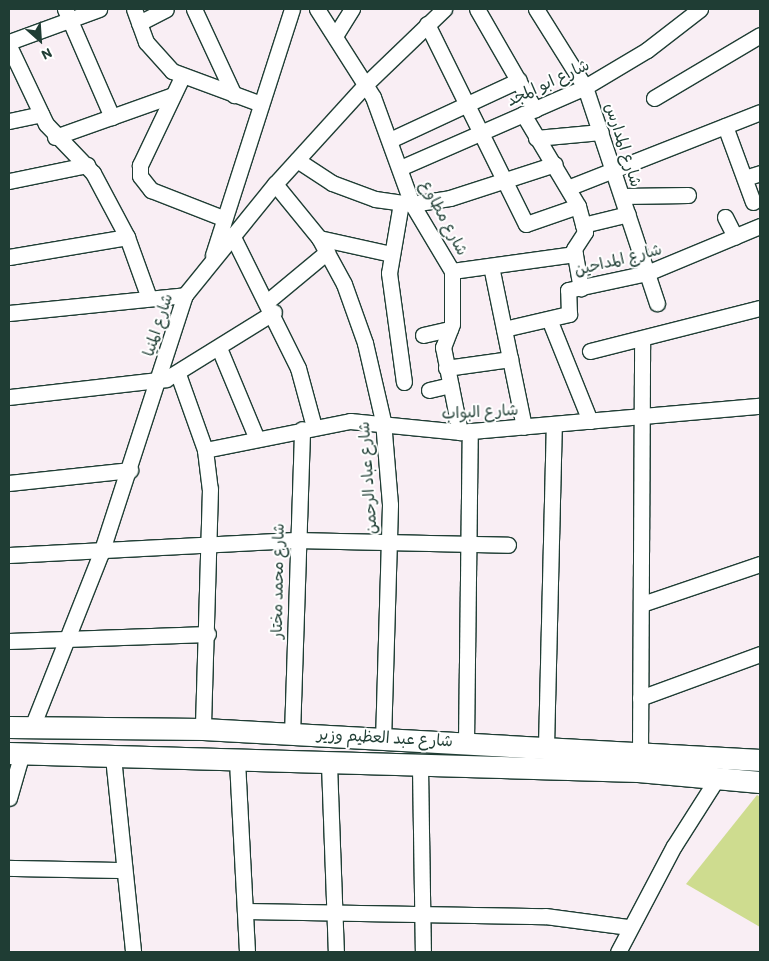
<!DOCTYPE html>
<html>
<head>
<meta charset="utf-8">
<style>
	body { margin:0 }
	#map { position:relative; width:769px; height:961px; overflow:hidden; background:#f9eef4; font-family:Itim,"Playpen Sans Arabic",sans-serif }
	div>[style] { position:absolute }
	.green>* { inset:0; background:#cedc8f }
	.roads { filter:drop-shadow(1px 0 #1f3d34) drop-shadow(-1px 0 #1f3d34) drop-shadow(0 1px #1f3d34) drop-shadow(0 -1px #1f3d34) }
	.street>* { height:15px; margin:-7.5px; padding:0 7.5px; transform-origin:7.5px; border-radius:7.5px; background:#fff }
	.secondary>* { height:21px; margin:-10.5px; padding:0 10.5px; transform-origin:10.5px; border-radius:10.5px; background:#fff }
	span { translate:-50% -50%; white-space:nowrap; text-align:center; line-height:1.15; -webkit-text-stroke:4px #fff; paint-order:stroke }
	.street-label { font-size:16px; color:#1f3d34 }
	.frame { position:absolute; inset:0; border:10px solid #1f3d34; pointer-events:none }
	.north { position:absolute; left:15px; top:15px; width:50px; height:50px; -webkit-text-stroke:4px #fff; paint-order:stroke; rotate:154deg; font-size:14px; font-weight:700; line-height:20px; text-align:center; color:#1f3d34 }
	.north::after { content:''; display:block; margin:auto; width:18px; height:22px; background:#1f3d34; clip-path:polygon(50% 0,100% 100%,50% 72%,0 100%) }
</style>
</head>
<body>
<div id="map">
	<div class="green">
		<i style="clip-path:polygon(757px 795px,760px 797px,760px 927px,686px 884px)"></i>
	</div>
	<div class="roads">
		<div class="street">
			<i style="left:65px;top:9px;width:118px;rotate:66.5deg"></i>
			<i style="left:134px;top:9px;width:35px;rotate:70deg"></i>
			<i style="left:146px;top:42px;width:39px;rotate:48deg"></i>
			<i style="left:172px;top:71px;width:95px;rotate:20.3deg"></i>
			<i style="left:194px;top:9px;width:95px;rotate:65.1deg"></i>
			<i style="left:317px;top:9px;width:104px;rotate:57.5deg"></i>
			<i style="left:373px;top:97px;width:114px;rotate:70deg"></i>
			<i style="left:412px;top:204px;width:78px;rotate:59.2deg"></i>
			<i style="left:452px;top:271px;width:53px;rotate:90deg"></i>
			<i style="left:452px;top:324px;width:25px;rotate:111deg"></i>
			<i style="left:443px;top:347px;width:87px;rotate:78.7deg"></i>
			<i style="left:477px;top:9px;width:116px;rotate:60.1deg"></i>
			<i style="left:536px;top:9px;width:92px;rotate:57.9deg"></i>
			<i style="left:585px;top:87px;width:228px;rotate:71.6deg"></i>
			<i style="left:139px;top:23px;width:30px;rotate:-27deg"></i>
			<i style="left:427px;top:24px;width:223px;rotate:63.7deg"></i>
			<i style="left:526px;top:224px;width:55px;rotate:-19.1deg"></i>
			<i style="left:335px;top:36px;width:32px;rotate:-58deg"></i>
			<i style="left:9px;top:42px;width:96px;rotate:-20.1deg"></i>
			<i style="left:9px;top:46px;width:86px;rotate:64.6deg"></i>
			<i style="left:46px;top:124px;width:68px;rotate:46.2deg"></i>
			<i style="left:93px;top:173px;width:72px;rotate:62deg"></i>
			<i style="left:127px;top:237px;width:65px;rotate:70.2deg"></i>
			<i style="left:182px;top:77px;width:98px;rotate:115.5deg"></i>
			<i style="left:140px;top:165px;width:11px;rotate:90deg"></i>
			<i style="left:140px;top:176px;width:18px;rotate:52deg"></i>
			<i style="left:151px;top:190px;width:77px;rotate:21.3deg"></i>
			<i style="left:654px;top:98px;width:123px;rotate:-30.7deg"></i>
			<i style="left:523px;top:114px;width:107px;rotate:59.1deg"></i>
			<i style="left:578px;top:206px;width:27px;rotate:75deg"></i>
			<i style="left:585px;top:232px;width:20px;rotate:123deg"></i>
			<i style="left:574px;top:249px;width:40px;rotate:80deg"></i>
			<i style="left:9px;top:121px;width:33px;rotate:-12deg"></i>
			<i style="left:725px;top:126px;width:81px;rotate:69.8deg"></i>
			<i style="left:55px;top:137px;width:125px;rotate:-19.6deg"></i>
			<i style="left:536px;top:138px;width:65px;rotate:-5.3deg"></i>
			<i style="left:390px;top:140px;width:142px;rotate:-24.9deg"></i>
			<i style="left:297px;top:160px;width:42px;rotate:33.3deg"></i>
			<i style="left:332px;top:183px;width:46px;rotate:20.4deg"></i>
			<i style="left:375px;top:199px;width:37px;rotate:8deg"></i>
			<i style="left:412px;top:204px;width:38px;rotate:-9deg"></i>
			<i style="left:450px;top:198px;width:110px;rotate:-17.9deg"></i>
			<i style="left:400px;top:168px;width:202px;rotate:-23.6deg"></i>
			<i style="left:585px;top:87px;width:72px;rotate:-30.8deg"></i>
			<i style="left:647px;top:50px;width:67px;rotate:-37.7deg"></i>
			<i style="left:745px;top:178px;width:16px;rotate:-18deg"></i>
			<i style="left:9px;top:181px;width:80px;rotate:-11.6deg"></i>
			<i style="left:275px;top:184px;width:70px;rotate:50.8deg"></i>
			<i style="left:319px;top:238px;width:52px;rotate:61.5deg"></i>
			<i style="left:344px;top:284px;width:63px;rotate:70.4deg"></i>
			<i style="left:365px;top:343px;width:80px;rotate:77deg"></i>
			<i style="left:383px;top:421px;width:84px;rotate:85.2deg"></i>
			<i style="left:390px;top:505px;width:233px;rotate:91.7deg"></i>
			<i style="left:570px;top:187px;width:204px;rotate:-21.5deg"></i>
			<i style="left:622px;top:196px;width:66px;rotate:-0.9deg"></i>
			<i style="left:401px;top:203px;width:71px;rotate:99.7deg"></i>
			<i style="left:389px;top:273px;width:110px;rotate:82.2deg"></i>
			<i style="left:725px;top:217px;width:22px;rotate:63deg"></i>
			<i style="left:583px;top:225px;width:46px;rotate:-13.7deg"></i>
			<i style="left:232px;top:235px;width:148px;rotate:63.6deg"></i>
			<i style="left:298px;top:368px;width:61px;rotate:74.8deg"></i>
			<i style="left:319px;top:238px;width:74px;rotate:12.5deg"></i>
			<i style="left:213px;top:255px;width:258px;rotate:-72.2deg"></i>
			<i style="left:9px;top:257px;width:120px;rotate:-9.6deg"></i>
			<i style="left:491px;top:266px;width:164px;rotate:78.4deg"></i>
			<i style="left:452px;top:271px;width:124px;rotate:-7.9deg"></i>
			<i style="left:268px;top:301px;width:77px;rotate:-39.7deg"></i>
			<i style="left:9px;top:313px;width:177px;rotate:-5.8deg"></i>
			<i style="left:549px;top:319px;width:110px;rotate:68.1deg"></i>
			<i style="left:504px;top:329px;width:67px;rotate:-13deg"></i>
			<i style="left:569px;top:314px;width:24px;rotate:-92deg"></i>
			<i style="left:568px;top:290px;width:81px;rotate:-12.1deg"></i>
			<i style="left:647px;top:273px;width:122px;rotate:-22.6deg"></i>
			<i style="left:423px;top:335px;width:28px;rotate:-13deg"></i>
			<i style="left:219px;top:348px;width:96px;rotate:67.4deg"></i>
			<i style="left:590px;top:351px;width:175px;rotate:-14.2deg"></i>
			<i style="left:446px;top:368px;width:65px;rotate:-8deg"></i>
			<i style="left:178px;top:374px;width:81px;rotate:70.4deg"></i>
			<i style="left:205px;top:450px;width:39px;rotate:83deg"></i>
			<i style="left:210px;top:489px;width:240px;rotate:91.7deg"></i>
			<i style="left:429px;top:390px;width:22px;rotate:-13deg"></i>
			<i style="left:9px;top:397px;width:158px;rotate:-6.5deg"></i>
			<i style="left:166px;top:379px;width:127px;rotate:-31.8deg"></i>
			<i style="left:205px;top:450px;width:148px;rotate:-11.3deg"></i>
			<i style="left:350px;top:421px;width:111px;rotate:5.7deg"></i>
			<i style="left:460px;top:432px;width:301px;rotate:-5deg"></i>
			<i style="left:9px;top:483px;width:122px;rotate:-6.1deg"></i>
			<i style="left:9px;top:555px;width:286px;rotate:-3deg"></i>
			<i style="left:295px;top:540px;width:213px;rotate:1.3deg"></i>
			<i style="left:642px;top:604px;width:125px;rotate:-18.7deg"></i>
			<i style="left:9px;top:641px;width:199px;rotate:-2deg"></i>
			<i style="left:640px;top:698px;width:128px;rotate:-20.1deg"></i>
			<i style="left:32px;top:727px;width:187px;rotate:-68.4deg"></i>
			<i style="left:101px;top:553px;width:271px;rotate:-72deg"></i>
			<i style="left:185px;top:295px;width:143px;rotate:-51deg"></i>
			<i style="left:275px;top:184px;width:134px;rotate:-47.7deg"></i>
			<i style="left:365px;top:85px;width:110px;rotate:-43.9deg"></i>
			<i style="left:292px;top:734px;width:305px;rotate:-88.1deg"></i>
			<i style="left:466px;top:742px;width:311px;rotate:-89.3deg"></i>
			<i style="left:546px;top:746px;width:322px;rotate:-88.6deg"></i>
			<i style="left:640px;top:750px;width:411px;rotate:-89.7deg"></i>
			<i style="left:113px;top:757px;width:196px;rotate:84.1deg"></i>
			<i style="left:237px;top:761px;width:191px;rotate:87deg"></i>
			<i style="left:329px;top:764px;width:188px;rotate:87.9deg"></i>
			<i style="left:420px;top:767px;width:185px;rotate:89.1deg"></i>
			<i style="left:9px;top:798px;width:47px;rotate:-73.9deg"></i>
			<i style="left:9px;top:868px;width:115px;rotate:1deg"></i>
			<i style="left:246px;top:911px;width:299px;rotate:1deg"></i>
			<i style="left:545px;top:916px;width:85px;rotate:7.5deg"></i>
			<i style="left:618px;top:952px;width:120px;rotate:-62.2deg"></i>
			<i style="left:674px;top:846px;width:82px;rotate:-57.5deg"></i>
		</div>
		<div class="secondary">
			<i style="left:9px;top:727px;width:194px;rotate:0.6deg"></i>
			<i style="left:203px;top:729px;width:558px;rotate:3.19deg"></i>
			<i style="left:9px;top:753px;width:629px;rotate:1.64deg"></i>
			<i style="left:638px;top:771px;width:122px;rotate:5.2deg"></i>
		</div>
	</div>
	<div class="street-label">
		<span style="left:548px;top:83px;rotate:-25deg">شارع ابو المجد</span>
		<span style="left:623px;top:145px;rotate:72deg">شارع المدارس</span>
		<span style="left:444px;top:218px;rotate:62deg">شارع مطاوع</span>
		<span style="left:618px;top:260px;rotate:-14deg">شارع المداحين</span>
		<span style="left:158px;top:325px;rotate:-72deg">شارع المنيا</span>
		<span style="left:480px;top:412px;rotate:-3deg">شارع البواب</span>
		<span style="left:368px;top:478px;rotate:-94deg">شارع عباد الرحمن</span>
		<span style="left:278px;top:581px;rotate:-89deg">شارع محمد مختار</span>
		<span style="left:385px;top:738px;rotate:3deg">شارع عبد العظيم وزير</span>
	</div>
	<div class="frame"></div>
	<div class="north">N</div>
</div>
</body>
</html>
